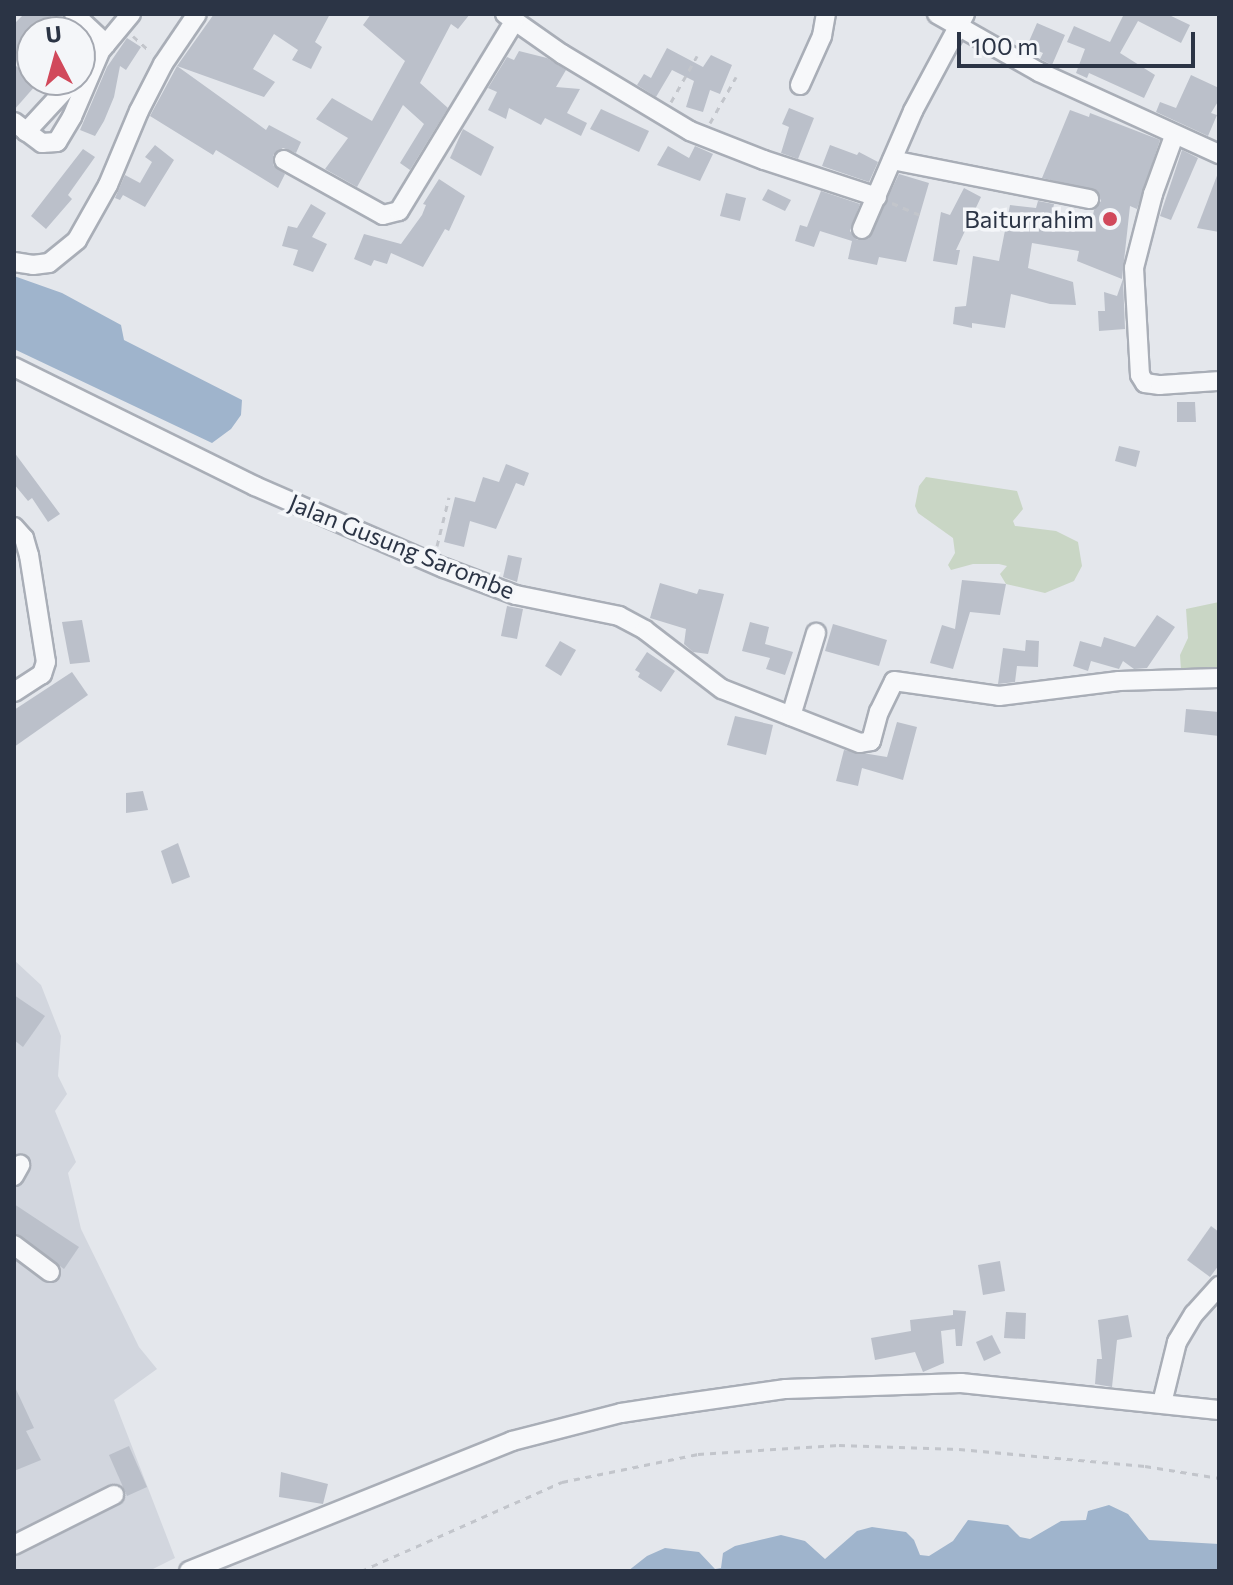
<!DOCTYPE html>
<html>
<head>
<meta charset="utf-8">
<style>
	body { margin:0 }
	#map { position:relative; width:1233px; height:1585px; overflow:hidden; background:#e4e7ec; font-family:Commissioner,sans-serif }
	div>[style] { position:absolute }
	.built>* { inset:0; background:#d2d6de }
	.green>* { inset:0; background:#c9d6c5 }
	.water>* { inset:0; background:#9fb4cc }
	.building>* { inset:0; background:#bbc0ca }
	.path>* { height:3px; margin-top:-1.5px; transform-origin:0; background:repeating-linear-gradient(90deg,#c2c5cb 0 6px,transparent 0 12px) }
	.roads { filter:drop-shadow(2px 0 #a9aeb7) drop-shadow(-2px 0 #a9aeb7) drop-shadow(0 2px #a9aeb7) drop-shadow(0 -2px #a9aeb7) }
	.minor>* { height:18px; margin:-9px; padding:0 9px; transform-origin:9px; border-radius:9px; background:#f7f8fa }
	.dots>* { width:22px; height:22px; translate:-50% -50%; box-sizing:border-box; border:4px solid #f4f6f9; border-radius:50% }
	span { translate:-50% -50%; white-space:nowrap; text-align:center; line-height:1.15; -webkit-text-stroke:7px #f4f6f9; paint-order:stroke }
	.poi-label { font-size:24px; color:#2b3445 }
	.right { translate:-100% -50%; text-align:right }
	.street-label { font-size:24px; color:#2b3445 }
	.frame { position:absolute; inset:0; border:16px solid #2b3445; pointer-events:none }
	.north { position:absolute; left:16px; top:16px; width:80px; height:80px; box-sizing:border-box; background:#f4f6f9; border:2px solid #a4a8b1; border-radius:50%; rotate:354deg; font-size:22px; font-weight:700; line-height:32px; text-align:center; color:#2b3445 }
	.north::after { content:''; display:block; margin:auto; width:28px; height:36px; background:#d1495b; clip-path:polygon(50% 0,100% 100%,50% 72%,0 100%) }
	.scale { position:absolute; left:957px; top:32px; width:238px; height:36px; box-sizing:border-box; border:4px solid #2b3445; border-top:0; padding-left:10px; font-size:24px; line-height:28px; white-space:nowrap; color:#2b3445; -webkit-text-stroke:6px #f4f6f9; paint-order:stroke }
</style>
</head>
<body>
<div id="map">
	<div class="built">
		<i style="clip-path:polygon(14px 960px,41px 985px,61px 1036px,58px 1076px,67px 1094px,55px 1111px,76px 1162px,68px 1173px,81px 1229px,139px 1347px,157px 1369px,114px 1400px,175px 1558px,149px 1571px,14px 1571px)"></i>
	</div>
	<div class="green">
		<i style="clip-path:polygon(926px 477px,1017px 491px,1023px 509px,1013px 521px,1015px 526px,1056px 531px,1078px 542px,1082px 566px,1074px 581px,1045px 593px,1006px 584px,1000px 574px,1007px 566px,999px 564px,973px 564px,951px 570px,948px 565px,955px 553px,953px 538px,918px 513px,915px 506px,919px 486px)"></i>
		<i style="clip-path:polygon(1219px 602px,1219px 671px,1181px 670px,1180px 655px,1188px 638px,1186px 609px)"></i>
	</div>
	<div class="water">
		<i style="clip-path:polygon(14px 276px,62px 293px,121px 325px,124px 340px,242px 400px,241px 415px,231px 429px,212px 443px,14px 349px)"></i>
		<i style="clip-path:polygon(1109px 1505px,1128px 1514px,1149px 1540px,1219px 1544px,1219px 1571px,628px 1571px,647px 1556px,665px 1548px,699px 1552px,715px 1569px,721px 1568px,723px 1553px,735px 1546px,781px 1535px,805px 1541px,825px 1559px,857px 1531px,872px 1527px,906px 1532px,914px 1540px,920px 1555px,929px 1556px,953px 1541px,968px 1520px,1008px 1525px,1020px 1537px,1030px 1539px,1061px 1521px,1086px 1520px,1088px 1511px)"></i>
	</div>
	<div class="building">
		<i style="clip-path:polygon(24px 14px,49px 14px,65px 32px,32px 32px,32px 38px,14px 56px,14px 24px)"></i>
		<i style="clip-path:polygon(214px 14px,330px 14px,315px 42px,322px 47px,311px 69px,292px 60px,298px 50px,274px 34px,253px 69px,275px 82px,264px 97px,177px 66px)"></i>
		<i style="clip-path:polygon(371px 14px,470px 14px,458px 29px,451px 24px,420px 83px,448px 108px,410px 170px,400px 163px,424px 124px,403px 105px,357px 187px,325px 169px,348px 138px,316px 119px,332px 98px,372px 121px,405px 61px,363px 25px)"></i>
		<i style="clip-path:polygon(1124px 14px,1167px 14px,1190px 25px,1181px 43px,1138px 21px,1120px 53px,1155px 75px,1144px 98px,1089px 73px,1087px 78px,1076px 73px,1085px 49px,1067px 42px,1074px 26px,1110px 42px)"></i>
		<i style="clip-path:polygon(1037px 23px,1065px 35px,1052px 65px,1040px 59px,1043px 53px,1027px 46px)"></i>
		<i style="clip-path:polygon(127px 38px,141px 47px,126px 70px,120px 66px,114px 97px,104px 121px,95px 136px,80px 130px,107px 67px)"></i>
		<i style="clip-path:polygon(667px 48px,703px 67px,711px 55px,732px 65px,720px 94px,710px 90px,703px 112px,686px 107px,694px 81px,672px 70px,656px 97px,637px 85px,644px 74px,651px 78px)"></i>
		<i style="clip-path:polygon(519px 51px,547px 58px,566px 70px,556px 87px,580px 89px,567px 113px,587px 123px,581px 136px,545px 118px,541px 125px,509px 108px,506px 119px,488px 110px,497px 92px,488px 88px,507px 57px,514px 60px)"></i>
		<i style="clip-path:polygon(14px 64px,36px 85px,14px 110px)"></i>
		<i style="clip-path:polygon(177px 66px,266px 130px,269px 125px,301px 142px,296px 153px,283px 148px,273px 155px,273px 165px,285px 174px,278px 188px,216px 150px,213px 155px,150px 116px)"></i>
		<i style="clip-path:polygon(1191px 75px,1219px 88px,1219px 100px,1211px 113px,1217px 115px,1208px 136px,1156px 112px,1160px 102px,1176px 108px)"></i>
		<i style="clip-path:polygon(789px 108px,814px 118px,798px 159px,781px 153px,789px 127px,782px 124px)"></i>
		<i style="clip-path:polygon(601px 109px,649px 131px,639px 152px,590px 129px)"></i>
		<i style="clip-path:polygon(1070px 110px,1089px 117px,1090px 113px,1160px 140px,1137px 209px,1130px 206px,1122px 279px,1077px 261px,1079px 251px,1032px 243px,1028px 268px,1073px 282px,1076px 305px,1050px 304px,1011px 294px,1005px 328px,972px 323px,972px 328px,953px 324px,955px 307px,966px 306px,973px 256px,999px 261px,1010px 205px,1036px 208px,1038px 201px,1054px 204px,1051px 218px,1091px 226px,1094px 210px,1101px 201px,1097px 191px,1042px 178px)"></i>
		<i style="clip-path:polygon(463px 129px,494px 147px,481px 176px,450px 158px)"></i>
		<i style="clip-path:polygon(155px 145px,174px 160px,145px 207px,123px 195px,120px 200px,115px 198px,125px 175px,140px 183px,152px 162px,145px 157px)"></i>
		<i style="clip-path:polygon(830px 145px,857px 155px,859px 152px,878px 162px,869px 182px,822px 166px)"></i>
		<i style="clip-path:polygon(668px 146px,689px 158px,695px 146px,713px 154px,700px 181px,657px 165px)"></i>
		<i style="clip-path:polygon(83px 149px,95px 157px,68px 195px,72px 199px,46px 229px,31px 216px)"></i>
		<i style="clip-path:polygon(1182px 150px,1198px 158px,1171px 220px,1160px 216px)"></i>
		<i style="clip-path:polygon(1218px 173px,1219px 173px,1219px 232px,1197px 228px)"></i>
		<i style="clip-path:polygon(899px 174px,929px 183px,906px 262px,879px 257px,877px 265px,848px 259px,852px 241px,820px 231px,814px 247px,795px 241px,800px 225px,807px 227px,821px 191px,860px 204px,850px 231px,857px 240px,868px 239px)"></i>
		<i style="clip-path:polygon(439px 179px,465px 196px,449px 231px,445px 229px,423px 267px,391px 253px,387px 264px,374px 260px,371px 266px,354px 259px,364px 234px,401px 244px,422px 215px,426px 205px,423px 204px)"></i>
		<i style="clip-path:polygon(964px 188px,981px 197px,956px 250px,960px 250px,957px 265px,933px 261px,941px 212px,950px 215px)"></i>
		<i style="clip-path:polygon(768px 189px,791px 200px,785px 211px,762px 200px)"></i>
		<i style="clip-path:polygon(726px 193px,746px 198px,740px 221px,720px 216px)"></i>
		<i style="clip-path:polygon(311px 204px,326px 213px,312px 237px,327px 244px,313px 272px,293px 265px,298px 250px,282px 246px,288px 226px,297px 228px)"></i>
		<i style="clip-path:polygon(1123px 279px,1125px 329px,1099px 331px,1098px 311px,1105px 311px,1104px 292px,1117px 296px)"></i>
		<i style="clip-path:polygon(1177px 402px,1195px 402px,1196px 422px,1177px 422px)"></i>
		<i style="clip-path:polygon(1119px 446px,1140px 451px,1136px 467px,1115px 461px)"></i>
		<i style="clip-path:polygon(14px 452px,60px 514px,48px 522px,32px 498px,28px 501px,14px 484px)"></i>
		<i style="clip-path:polygon(506px 464px,529px 473px,524px 486px,516px 483px,496px 529px,470px 521px,464px 547px,444px 542px,455px 497px,475px 502px,483px 477px,499px 482px)"></i>
		<i style="clip-path:polygon(508px 555px,522px 558px,517px 582px,503px 577px)"></i>
		<i style="clip-path:polygon(962px 580px,1006px 584px,1000px 615px,970px 612px,953px 669px,930px 663px,942px 625px,955px 629px)"></i>
		<i style="clip-path:polygon(660px 583px,697px 594px,699px 589px,724px 594px,708px 654px,693px 652px,684px 644px,686px 629px,650px 618px)"></i>
		<i style="clip-path:polygon(507px 606px,523px 609px,517px 639px,501px 636px)"></i>
		<i style="clip-path:polygon(1157px 615px,1175px 627px,1147px 668px,1134px 669px,1123px 661px,1119px 669px,1091px 661px,1088px 671px,1073px 666px,1080px 641px,1101px 647px,1104px 637px,1135px 647px)"></i>
		<i style="clip-path:polygon(82px 620px,90px 662px,70px 664px,62px 622px)"></i>
		<i style="clip-path:polygon(750px 622px,769px 627px,765px 644px,793px 652px,785px 675px,766px 669px,770px 658px,742px 651px)"></i>
		<i style="clip-path:polygon(833px 624px,887px 640px,879px 666px,825px 651px)"></i>
		<i style="clip-path:polygon(1026px 640px,1039px 641px,1038px 667px,1017px 666px,1015px 682px,998px 684px,1003px 648px,1025px 651px)"></i>
		<i style="clip-path:polygon(560px 641px,576px 650px,561px 676px,545px 666px)"></i>
		<i style="clip-path:polygon(647px 652px,675px 671px,661px 692px,638px 677px,640px 673px,635px 670px)"></i>
		<i style="clip-path:polygon(72px 672px,88px 695px,14px 747px,14px 710px)"></i>
		<i style="clip-path:polygon(1186px 709px,1219px 712px,1219px 736px,1184px 732px)"></i>
		<i style="clip-path:polygon(735px 716px,773px 725px,766px 755px,727px 745px)"></i>
		<i style="clip-path:polygon(897px 722px,917px 727px,903px 780px,862px 768px,858px 786px,836px 781px,844px 750px,887px 757px)"></i>
		<i style="clip-path:polygon(143px 791px,148px 810px,126px 813px,126px 793px)"></i>
		<i style="clip-path:polygon(178px 843px,190px 877px,172px 884px,161px 851px)"></i>
		<i style="clip-path:polygon(14px 995px,45px 1016px,23px 1047px,14px 1040px)"></i>
		<i style="clip-path:polygon(14px 1204px,79px 1247px,64px 1269px,14px 1233px)"></i>
		<i style="clip-path:polygon(1211px 1226px,1219px 1232px,1219px 1265px,1210px 1277px,1187px 1260px)"></i>
		<i style="clip-path:polygon(1000px 1261px,1005px 1291px,983px 1295px,978px 1265px)"></i>
		<i style="clip-path:polygon(953px 1310px,966px 1311px,962px 1346px,956px 1346px,955px 1329px,941px 1331px,944px 1363px,923px 1372px,915px 1352px,875px 1360px,871px 1338px,911px 1331px,910px 1320px,953px 1315px)"></i>
		<i style="clip-path:polygon(1006px 1312px,1026px 1313px,1025px 1339px,1004px 1338px)"></i>
		<i style="clip-path:polygon(1128px 1315px,1132px 1337px,1117px 1340px,1112px 1387px,1095px 1384px,1097px 1359px,1102px 1359px,1098px 1320px)"></i>
		<i style="clip-path:polygon(992px 1335px,1001px 1353px,984px 1361px,976px 1342px)"></i>
		<i style="clip-path:polygon(14px 1385px,34px 1428px,26px 1431px,41px 1460px,14px 1471px)"></i>
		<i style="clip-path:polygon(129px 1446px,147px 1487px,127px 1496px,109px 1455px)"></i>
		<i style="clip-path:polygon(281px 1472px,328px 1484px,323px 1504px,279px 1497px)"></i>
	</div>
	<div class="path">
		<i style="left:133px;top:36px;width:24px;rotate:42deg"></i>
		<i style="left:671px;top:102px;width:53px;rotate:-60.5deg"></i>
		<i style="left:710px;top:123px;width:53px;rotate:-60.5deg"></i>
		<i style="left:892px;top:203px;width:34px;rotate:23deg"></i>
		<i style="left:437px;top:546px;width:50px;rotate:-76.2deg"></i>
		<i style="left:361px;top:1571px;width:220px;rotate:-23.9deg"></i>
		<i style="left:562px;top:1482px;width:139px;rotate:-11.6deg"></i>
		<i style="left:698px;top:1454px;width:141px;rotate:-3.7deg"></i>
		<i style="left:839px;top:1445px;width:120px;rotate:1.9deg"></i>
		<i style="left:959px;top:1449px;width:187px;rotate:5.2deg"></i>
		<i style="left:1145px;top:1466px;width:75px;rotate:9.2deg"></i>
	</div>
	<div class="roads">
		<div class="minor">
			<i style="left:74px;top:14px;width:44px;rotate:43.2deg"></i>
			<i style="left:505px;top:14px;width:70px;rotate:35.1deg"></i>
			<i style="left:562px;top:54px;width:149px;rotate:31deg"></i>
			<i style="left:690px;top:131px;width:79px;rotate:21.4deg"></i>
			<i style="left:764px;top:160px;width:119px;rotate:18.1deg"></i>
			<i style="left:937px;top:14px;width:117px;rotate:29.6deg"></i>
			<i style="left:1039px;top:72px;width:198px;rotate:24.5deg"></i>
			<i style="left:92px;top:61px;width:61px;rotate:-50.3deg"></i>
			<i style="left:800px;top:85px;width:54px;rotate:-65.8deg"></i>
			<i style="left:822px;top:36px;width:22px;rotate:-80deg"></i>
			<i style="left:14px;top:122px;width:35px;rotate:37deg"></i>
			<i style="left:42px;top:143px;width:15px;rotate:-4deg"></i>
			<i style="left:57px;top:142px;width:29px;rotate:-59deg"></i>
			<i style="left:72px;top:117px;width:69px;rotate:-66.8deg"></i>
			<i style="left:26px;top:132px;width:71px;rotate:-47.3deg"></i>
			<i style="left:1174px;top:136px;width:62px;rotate:109.9deg"></i>
			<i style="left:1153px;top:194px;width:76px;rotate:104.4deg"></i>
			<i style="left:1134px;top:268px;width:107px;rotate:86.8deg"></i>
			<i style="left:1140px;top:375px;width:9px;rotate:58deg"></i>
			<i style="left:1145px;top:383px;width:15px;rotate:8deg"></i>
			<i style="left:1160px;top:385px;width:59px;rotate:-3.9deg"></i>
			<i style="left:284px;top:160px;width:113px;rotate:29.1deg"></i>
			<i style="left:383px;top:215px;width:16px;rotate:-14deg"></i>
			<i style="left:399px;top:211px;width:221px;rotate:-58.7deg"></i>
			<i style="left:892px;top:160px;width:201px;rotate:11.2deg"></i>
			<i style="left:862px;top:229px;width:129px;rotate:-66.6deg"></i>
			<i style="left:913px;top:111px;width:110px;rotate:-61.8deg"></i>
			<i style="left:14px;top:262px;width:19px;rotate:9deg"></i>
			<i style="left:33px;top:265px;width:16px;rotate:-7deg"></i>
			<i style="left:49px;top:263px;width:36px;rotate:-39deg"></i>
			<i style="left:77px;top:240px;width:63px;rotate:-60.6deg"></i>
			<i style="left:108px;top:185px;width:80px;rotate:-67.3deg"></i>
			<i style="left:139px;top:111px;width:53px;rotate:-62.9deg"></i>
			<i style="left:163px;top:64px;width:60px;rotate:-55.8deg"></i>
			<i style="left:14px;top:367px;width:269px;rotate:26.3deg"></i>
			<i style="left:255px;top:486px;width:206px;rotate:23.5deg"></i>
			<i style="left:444px;top:568px;width:77px;rotate:20.6deg"></i>
			<i style="left:516px;top:595px;width:105px;rotate:11.5deg"></i>
			<i style="left:619px;top:616px;width:30px;rotate:28deg"></i>
			<i style="left:645px;top:630px;width:97px;rotate:37.5deg"></i>
			<i style="left:722px;top:689px;width:148px;rotate:21.4deg"></i>
			<i style="left:860px;top:743px;width:11px;rotate:-10deg"></i>
			<i style="left:871px;top:741px;width:30px;rotate:-75deg"></i>
			<i style="left:879px;top:712px;width:34px;rotate:-64deg"></i>
			<i style="left:894px;top:681px;width:106px;rotate:8.1deg"></i>
			<i style="left:999px;top:696px;width:121px;rotate:-7.1deg"></i>
			<i style="left:1119px;top:681px;width:100px;rotate:-1.7deg"></i>
			<i style="left:14px;top:527px;width:15px;rotate:48deg"></i>
			<i style="left:24px;top:538px;width:18px;rotate:74deg"></i>
			<i style="left:29px;top:555px;width:108px;rotate:81deg"></i>
			<i style="left:46px;top:662px;width:13px;rotate:108deg"></i>
			<i style="left:42px;top:674px;width:33px;rotate:147deg"></i>
			<i style="left:791px;top:716px;width:87px;rotate:-73.2deg"></i>
			<i style="left:14px;top:1176px;width:13px;rotate:-61deg"></i>
			<i style="left:14px;top:1245px;width:45px;rotate:36.9deg"></i>
			<i style="left:1162px;top:1403px;width:63px;rotate:-76.2deg"></i>
			<i style="left:1177px;top:1342px;width:33px;rotate:-59deg"></i>
			<i style="left:1194px;top:1314px;width:38px;rotate:-48deg"></i>
			<i style="left:14px;top:1545px;width:112px;rotate:-26.6deg"></i>
			<i style="left:189px;top:1571px;width:348px;rotate:-21.9deg"></i>
			<i style="left:512px;top:1441px;width:113px;rotate:-14.4deg"></i>
			<i style="left:621px;top:1413px;width:53px;rotate:-8.7deg"></i>
			<i style="left:673px;top:1405px;width:114px;rotate:-8.1deg"></i>
			<i style="left:786px;top:1389px;width:175px;rotate:-2deg"></i>
			<i style="left:961px;top:1383px;width:259px;rotate:6deg"></i>
		</div>
	</div>
	<div class="dots">
		<i style="left:1110px;top:219px;background:#d1495b"></i>
	</div>
	<div class="poi-label">
		<span class="right" style="left:1094px;top:219px">Baiturrahim</span>
	</div>
	<div class="street-label">
		<span style="left:402px;top:546px;rotate:22deg">Jalan Gusung Sarombe</span>
	</div>
	<div class="frame"></div>
	<div class="north">U</div>
	<div class="scale">100 m</div>
</div>
</body>
</html>
